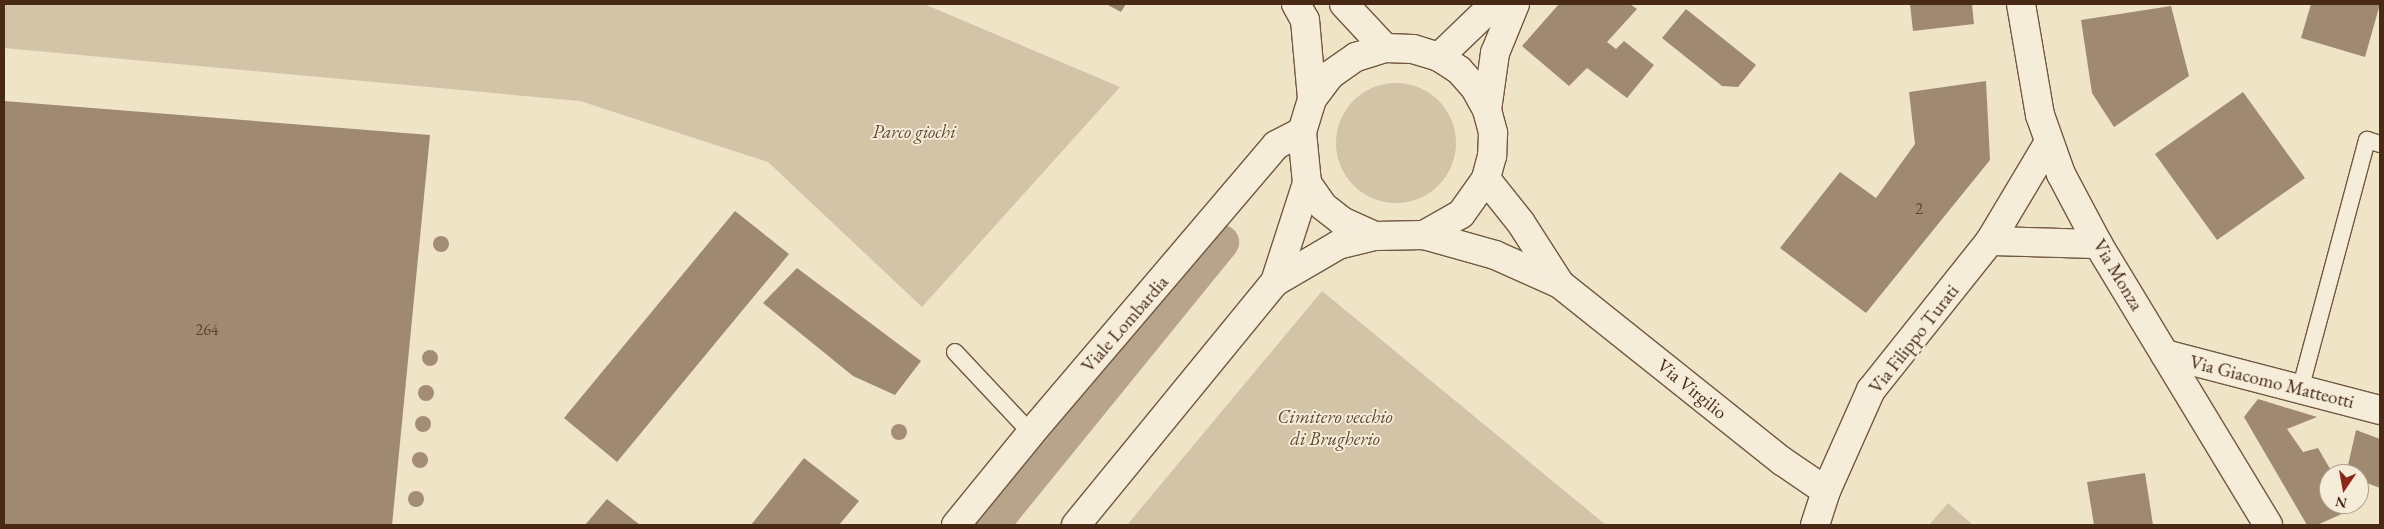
<!DOCTYPE html>
<html>
<head>
<meta charset="utf-8">
<style>
	body { margin:0 }
	#map { position:relative; width:2384px; height:529px; overflow:hidden; background:#f0e4c6; font-family:"EB Garamond",serif }
	div>[style] { position:absolute }
	.green>* { inset:0; background:#d3c4a8 }
	.round { border-radius:50% }
	.canal>* { height:35px; margin:-17.5px; padding:0 17.5px; transform-origin:17.5px; border-radius:17.5px; background:#b7a48a }
	.building>* { inset:0; background:#9f8a71 }
	.roads { filter:drop-shadow(1px 0 #725841) drop-shadow(-1px 0 #725841) drop-shadow(0 1px #725841) drop-shadow(0 -1px #725841) }
	.service>* { height:16px; margin:-8px; padding:0 8px; transform-origin:8px; border-radius:8px; background:#f5edda }
	.minor>* { height:28px; margin:-14px; padding:0 14px; transform-origin:14px; border-radius:14px; background:#f5edda }
	.tertiary>* { height:28px; margin:-14px; padding:0 14px; transform-origin:14px; border-radius:14px; background:#f5edda }
	.secondary>* { height:28px; margin:-14px; padding:0 14px; transform-origin:14px; border-radius:14px; background:#f5edda }
	.trees>* { width:16px; height:16px; margin:-8px; border-radius:50%; background:#a38e75 }
	span { translate:-50% -50%; white-space:nowrap; text-align:center; line-height:1.15; -webkit-text-stroke:4px #f5edda; paint-order:stroke }
	.number-label { font-size:16px; color:#5e412c }
	.number-label span { -webkit-text-stroke-width:0 }
	.park-label { font-size:19px; color:#644832; font-style:italic }
	.street-label { font-size:19px; color:#482915 }
	.frame { position:absolute; inset:0; border:5px solid #482915; pointer-events:none }
	.north { position:absolute; left:2319px; top:464px; width:50px; height:50px; box-sizing:border-box; background:#f5edda; border:1px solid #b09f8b; border-radius:50%; rotate:192deg; font-size:14px; font-weight:700; line-height:20px; text-align:center; color:#482915 }
	.north::after { content:''; display:block; margin:auto; width:18px; height:22px; background:#8f2418; clip-path:polygon(50% 0,100% 100%,50% 72%,0 100%) }
</style>
</head>
<body>
<div id="map">
	<div class="green">
		<i style="clip-path:polygon(4px 4px,924px 4px,1120px 87px,922px 307px,768px 162px,580px 101px,4px 48px)"></i>
		<i class="round" style="left:1336px;top:83px;width:120px;height:120px"></i>
		<i style="clip-path:polygon(1322px 291px,1606px 525px,1127px 525px)"></i>
		<i style="clip-path:polygon(1948px 503px,1973px 525px,1929px 525px)"></i>
	</div>
	<div class="canal">
		<i style="left:991px;top:525px;width:365px;rotate:-50.9deg"></i>
	</div>
	<div class="building">
		<i style="clip-path:polygon(1106px 4px,1126px 4px,1121px 12px)"></i>
		<i style="clip-path:polygon(1559px 4px,1630px 4px,1637px 9px,1607px 42px,1616px 49px,1624px 41px,1654px 65px,1627px 98px,1587px 68px,1569px 86px,1522px 46px)"></i>
		<i style="clip-path:polygon(1910px 4px,1972px 4px,1974px 24px,1913px 31px)"></i>
		<i style="clip-path:polygon(2311px 4px,2380px 4px,2365px 57px,2301px 38px)"></i>
		<i style="clip-path:polygon(2171px 6px,2189px 76px,2114px 127px,2092px 93px,2081px 20px)"></i>
		<i style="clip-path:polygon(1686px 9px,1756px 65px,1738px 87px,1722px 86px,1662px 38px)"></i>
		<i style="clip-path:polygon(1986px 81px,1990px 160px,1866px 313px,1780px 248px,1840px 172px,1876px 198px,1915px 144px,1909px 92px)"></i>
		<i style="clip-path:polygon(2243px 92px,2305px 178px,2217px 240px,2155px 154px)"></i>
		<i style="clip-path:polygon(4px 101px,430px 135px,392px 525px,4px 525px)"></i>
		<i style="clip-path:polygon(735px 211px,789px 254px,617px 462px,564px 418px)"></i>
		<i style="clip-path:polygon(797px 268px,921px 361px,895px 395px,853px 376px,763px 303px)"></i>
		<i style="clip-path:polygon(2258px 399px,2317px 417px,2287px 429px,2303px 452px,2318px 448px,2333px 474px,2329px 474px,2329px 504px,2350px 504px,2353px 509px,2317px 525px,2307px 525px,2244px 417px)"></i>
		<i style="clip-path:polygon(2356px 430px,2380px 439px,2380px 488px,2359px 480px,2359px 474px,2346px 474px)"></i>
		<i style="clip-path:polygon(804px 458px,859px 501px,839px 525px,751px 525px)"></i>
		<i style="clip-path:polygon(2145px 473px,2153px 525px,2094px 525px,2087px 482px)"></i>
		<i style="clip-path:polygon(607px 499px,640px 525px,585px 525px)"></i>
	</div>
	<div class="roads">
		<div class="service">
			<i style="left:955px;top:352px;width:111px;rotate:46.8deg"></i>
			<i style="left:2300px;top:390px;width:259px;rotate:-75deg"></i>
			<i style="left:2367px;top:140px;width:14px;rotate:17deg"></i>
		</div>
		<div class="minor">
			<i style="left:1296px;top:4px;width:18px;rotate:61deg"></i>
			<i style="left:1305px;top:20px;width:79px;rotate:84.9deg"></i>
			<i style="left:1344px;top:4px;width:60px;rotate:47deg"></i>
			<i style="left:1486px;top:179px;width:56px;rotate:51.5deg"></i>
			<i style="left:1521px;top:223px;width:72px;rotate:57.4deg"></i>
			<i style="left:1424px;top:235px;width:74px;rotate:15.7deg"></i>
			<i style="left:1495px;top:255px;width:71px;rotate:24deg"></i>
			<i style="left:1560px;top:284px;width:284px;rotate:38.6deg"></i>
			<i style="left:1782px;top:461px;width:53px;rotate:34.3deg"></i>
			<i style="left:1990px;top:241px;width:108px;rotate:1.6deg"></i>
			<i style="left:2165px;top:354px;width:222px;rotate:14.6deg"></i>
			<i style="left:956px;top:525px;width:119px;rotate:-50.8deg"></i>
			<i style="left:1031px;top:433px;width:378px;rotate:-49.6deg"></i>
			<i style="left:1276px;top:145px;width:29px;rotate:-27deg"></i>
			<i style="left:1815px;top:525px;width:36px;rotate:-72deg"></i>
			<i style="left:1826px;top:491px;width:111px;rotate:-66deg"></i>
			<i style="left:1871px;top:390px;width:191px;rotate:-51.4deg"></i>
			<i style="left:1990px;top:241px;width:115px;rotate:-59.2deg"></i>
		</div>
		<div class="tertiary">
			<i style="left:2021px;top:4px;width:113px;rotate:80.3deg"></i>
			<i style="left:2040px;top:115px;width:63px;rotate:70.4deg"></i>
			<i style="left:2061px;top:174px;width:79px;rotate:62.1deg"></i>
			<i style="left:2098px;top:244px;width:328px;rotate:58.8deg"></i>
		</div>
		<div class="secondary">
			<i style="left:1385px;top:48px;width:28px;rotate:2deg"></i>
			<i style="left:1413px;top:49px;width:27px;rotate:17deg"></i>
			<i style="left:1439px;top:57px;width:24px;rotate:33deg"></i>
			<i style="left:1459px;top:70px;width:24px;rotate:48deg"></i>
			<i style="left:1475px;top:88px;width:25px;rotate:61deg"></i>
			<i style="left:1487px;top:110px;width:24px;rotate:75deg"></i>
			<i style="left:1493px;top:133px;width:23px;rotate:92deg"></i>
			<i style="left:1492px;top:156px;width:24px;rotate:105deg"></i>
			<i style="left:1486px;top:179px;width:43px;rotate:125.5deg"></i>
			<i style="left:1461px;top:214px;width:43px;rotate:150.4deg"></i>
			<i style="left:1424px;top:235px;width:49px;rotate:178.8deg"></i>
			<i style="left:1375px;top:236px;width:36px;rotate:-156deg"></i>
			<i style="left:1342px;top:221px;width:24px;rotate:-142deg"></i>
			<i style="left:1323px;top:206px;width:28px;rotate:-125deg"></i>
			<i style="left:1307px;top:183px;width:51px;rotate:-95.6deg"></i>
			<i style="left:1302px;top:132px;width:34px;rotate:-73deg"></i>
			<i style="left:1312px;top:99px;width:30px;rotate:-53deg"></i>
			<i style="left:1330px;top:75px;width:32px;rotate:-35deg"></i>
			<i style="left:1356px;top:57px;width:30px;rotate:-17deg"></i>
			<i style="left:1439px;top:57px;width:76px;rotate:-43.9deg"></i>
			<i style="left:1487px;top:110px;width:58px;rotate:-82deg"></i>
			<i style="left:1495px;top:53px;width:53px;rotate:-67.8deg"></i>
			<i style="left:1275px;top:282px;width:73px;rotate:-30.4deg"></i>
			<i style="left:1338px;top:245px;width:38px;rotate:-14deg"></i>
			<i style="left:1076px;top:525px;width:314px;rotate:-50.7deg"></i>
			<i style="left:1275px;top:282px;width:104px;rotate:-72.1deg"></i>
		</div>
	</div>
	<div class="trees">
		<i style="left:441px;top:244px"></i>
		<i style="left:430px;top:358px"></i>
		<i style="left:426px;top:393px"></i>
		<i style="left:423px;top:424px"></i>
		<i style="left:899px;top:432px"></i>
		<i style="left:420px;top:460px"></i>
		<i style="left:416px;top:499px"></i>
	</div>
	<div class="number-label">
		<span style="left:1919px;top:209px">2</span>
		<span style="left:207px;top:330px">264</span>
	</div>
	<div class="park-label">
		<span style="left:914px;top:132px">Parco giochi</span>
		<span style="left:1335px;top:428px">Cimitero vecchio<br>di Brugherio</span>
	</div>
	<div class="street-label">
		<span style="left:2118px;top:275px;rotate:59deg">Via Monza</span>
		<span style="left:1125px;top:324px;rotate:-49deg">Viale Lombardia</span>
		<span style="left:1914px;top:339px;rotate:-52deg">Via Filippo Turati</span>
		<span style="left:2272px;top:382px;rotate:14deg">Via Giacomo Matteotti</span>
		<span style="left:1692px;top:389px;rotate:39deg">Via Virgilio</span>
	</div>
	<div class="frame"></div>
	<div class="north">N</div>
</div>
</body>
</html>
